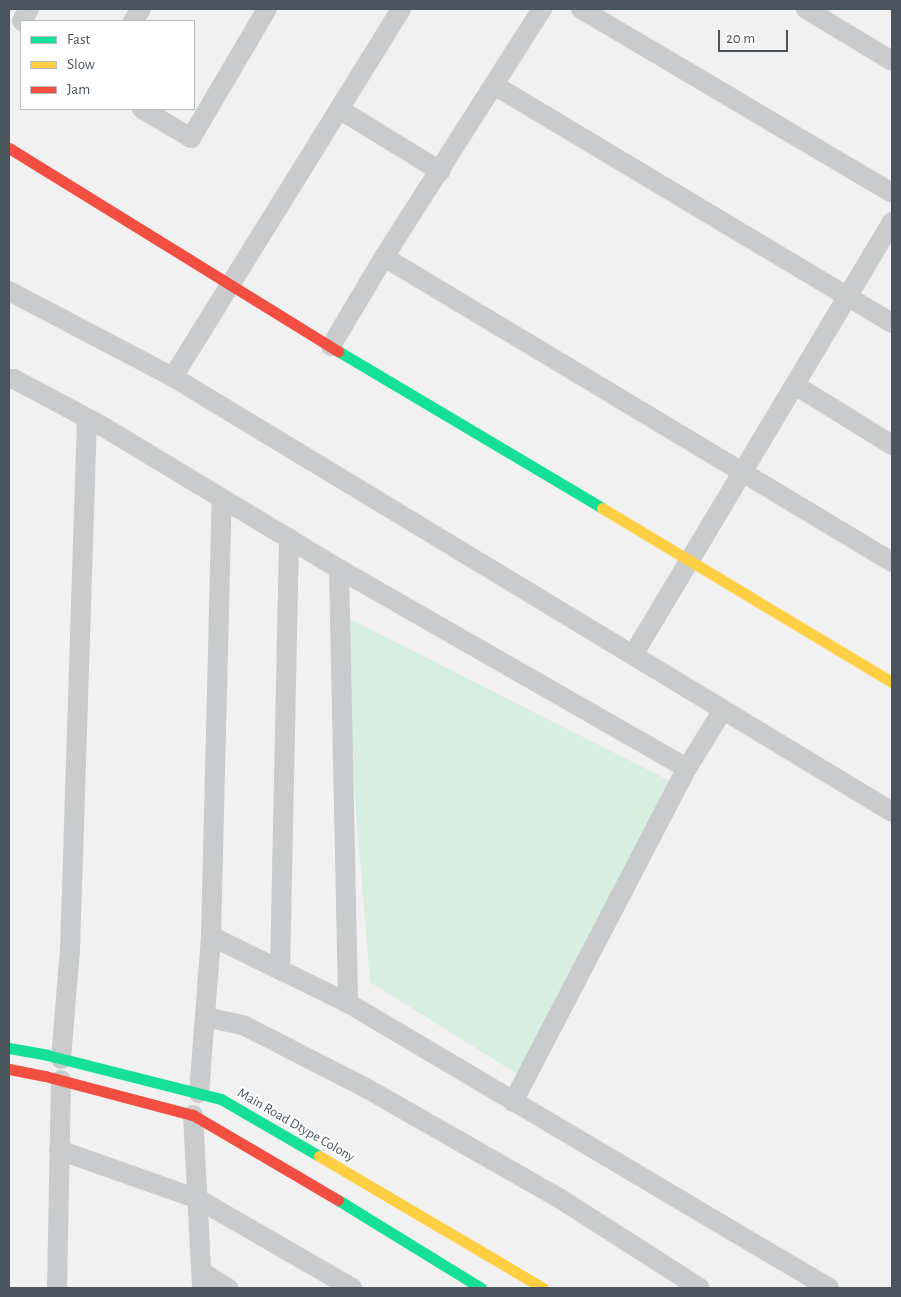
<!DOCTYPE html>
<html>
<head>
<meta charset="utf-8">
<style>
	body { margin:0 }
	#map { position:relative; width:901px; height:1297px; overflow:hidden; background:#f1f1f1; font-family:"Alegreya Sans",sans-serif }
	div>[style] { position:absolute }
	.green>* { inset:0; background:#d8eede }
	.street>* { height:20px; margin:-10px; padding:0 10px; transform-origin:10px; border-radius:10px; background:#c9cbcc }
	.fast>* { height:11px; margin:-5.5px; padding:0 5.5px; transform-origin:5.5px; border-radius:5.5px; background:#16e098 }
	.slow>* { height:11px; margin:-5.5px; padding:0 5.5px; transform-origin:5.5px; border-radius:5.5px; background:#ffcf43 }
	.jam>* { height:11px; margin:-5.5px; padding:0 5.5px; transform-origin:5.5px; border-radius:5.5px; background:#f24e42 }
	span { translate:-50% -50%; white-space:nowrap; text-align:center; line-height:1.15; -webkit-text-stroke:4px #fff; paint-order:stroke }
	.street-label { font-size:14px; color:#49545b }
	.frame { position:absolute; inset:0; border:10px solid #49545b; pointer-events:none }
	.legend { position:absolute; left:20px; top:20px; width:175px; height:90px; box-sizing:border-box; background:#fff; border:1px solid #b6bbbd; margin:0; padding:6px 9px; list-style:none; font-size:15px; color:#49545b }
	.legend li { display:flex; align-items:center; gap:10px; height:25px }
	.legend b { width:25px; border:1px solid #b6bbbd }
	.scale { position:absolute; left:718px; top:30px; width:70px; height:22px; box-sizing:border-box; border:2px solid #49545b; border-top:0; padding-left:6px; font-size:15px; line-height:18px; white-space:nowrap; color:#49545b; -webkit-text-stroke:4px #fff; paint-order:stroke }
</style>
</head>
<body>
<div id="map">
	<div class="green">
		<i style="clip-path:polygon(340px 614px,678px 785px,525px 1079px,370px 982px)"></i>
	</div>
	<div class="street">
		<i style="left:581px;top:9px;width:361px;rotate:30.6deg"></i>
		<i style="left:806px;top:9px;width:100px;rotate:31.2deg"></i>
		<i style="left:22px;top:21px;width:14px;rotate:-60deg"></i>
		<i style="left:133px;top:21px;width:14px;rotate:-56deg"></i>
		<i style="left:494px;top:85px;width:464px;rotate:30.9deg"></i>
		<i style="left:142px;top:109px;width:57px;rotate:30.6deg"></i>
		<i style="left:191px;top:138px;width:150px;rotate:-59.5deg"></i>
		<i style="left:339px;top:109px;width:119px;rotate:31.5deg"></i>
		<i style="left:384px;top:257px;width:593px;rotate:30.98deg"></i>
		<i style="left:9px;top:291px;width:185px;rotate:27.7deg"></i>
		<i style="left:173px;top:377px;width:840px;rotate:31.17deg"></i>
		<i style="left:331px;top:346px;width:104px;rotate:-59.2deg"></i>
		<i style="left:384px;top:257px;width:294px;rotate:-57.5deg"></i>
		<i style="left:173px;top:377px;width:433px;rotate:-58.2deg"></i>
		<i style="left:9px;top:379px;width:5px"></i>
		<i style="left:14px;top:379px;width:100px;rotate:28.1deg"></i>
		<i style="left:102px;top:426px;width:277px;rotate:31.1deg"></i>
		<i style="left:339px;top:569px;width:401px;rotate:29.8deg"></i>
		<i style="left:795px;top:385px;width:114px;rotate:31.7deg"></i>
		<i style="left:339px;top:569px;width:434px;rotate:88.8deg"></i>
		<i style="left:348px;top:1003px;width:559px;rotate:30.65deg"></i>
		<i style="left:633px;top:655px;width:505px;rotate:-59.11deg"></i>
		<i style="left:211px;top:936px;width:153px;rotate:26.1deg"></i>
		<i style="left:280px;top:970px;width:432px;rotate:-88.8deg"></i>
		<i style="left:205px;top:1017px;width:39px;rotate:12deg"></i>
		<i style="left:243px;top:1025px;width:138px;rotate:27.1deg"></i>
		<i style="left:366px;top:1088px;width:222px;rotate:29.7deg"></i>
		<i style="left:559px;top:1198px;width:167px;rotate:32.6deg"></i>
		<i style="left:61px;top:1059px;width:109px;rotate:-85.3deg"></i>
		<i style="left:70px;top:950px;width:532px;rotate:-88.17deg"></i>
		<i style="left:199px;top:1093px;width:157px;rotate:-85.6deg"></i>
		<i style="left:211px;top:936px;width:437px;rotate:-88.6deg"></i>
		<i style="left:513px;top:1102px;width:377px;rotate:-62.5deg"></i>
		<i style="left:687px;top:768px;width:68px;rotate:-58.2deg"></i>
		<i style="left:193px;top:1115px;width:173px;rotate:87deg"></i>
		<i style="left:59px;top:1150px;width:147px;rotate:19.4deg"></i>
		<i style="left:198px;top:1199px;width:178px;rotate:30deg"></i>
		<i style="left:202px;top:1272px;width:31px;rotate:32deg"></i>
		<i style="left:57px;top:1288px;width:208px;rotate:-88.9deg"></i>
	</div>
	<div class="fast">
		<i style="left:338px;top:351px;width:307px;rotate:30.7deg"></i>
		<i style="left:9px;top:1048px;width:39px;rotate:10deg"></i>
		<i style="left:47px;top:1055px;width:179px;rotate:14.2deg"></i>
		<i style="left:221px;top:1099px;width:113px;rotate:30.2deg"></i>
		<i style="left:338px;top:1200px;width:168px;rotate:31.6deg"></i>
	</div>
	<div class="slow">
		<i style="left:602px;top:508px;width:338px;rotate:31deg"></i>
		<i style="left:319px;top:1156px;width:260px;rotate:30.5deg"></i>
	</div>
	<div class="jam">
		<i style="left:9px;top:148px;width:387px;rotate:31.7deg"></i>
		<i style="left:9px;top:1069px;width:37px;rotate:11deg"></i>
		<i style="left:45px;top:1076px;width:153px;rotate:14.8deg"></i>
		<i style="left:193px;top:1115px;width:168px;rotate:30.4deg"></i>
	</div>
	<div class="street-label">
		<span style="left:296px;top:1125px;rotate:30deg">Main Road Dtype Colony</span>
	</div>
	<div class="frame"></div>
	<ul class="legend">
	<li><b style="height:6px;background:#16e098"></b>Fast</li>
	<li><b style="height:6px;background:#ffcf43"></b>Slow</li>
	<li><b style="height:6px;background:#f24e42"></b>Jam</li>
	</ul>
	<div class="scale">20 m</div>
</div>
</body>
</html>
